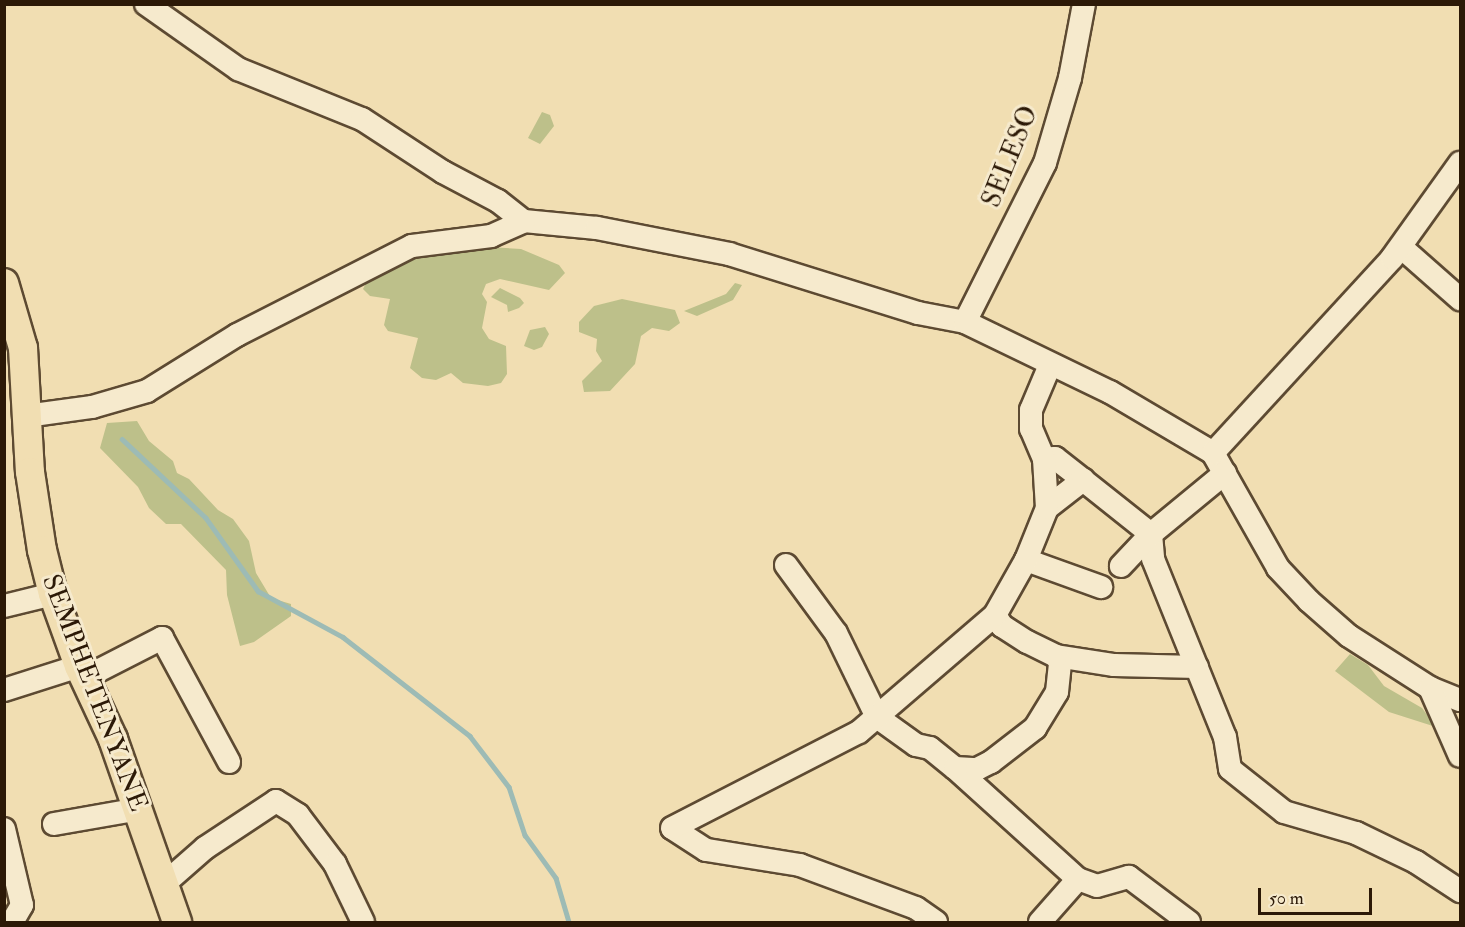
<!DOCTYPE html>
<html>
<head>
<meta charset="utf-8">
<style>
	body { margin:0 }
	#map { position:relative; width:1465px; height:927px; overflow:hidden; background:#f1deb2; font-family:"IM FELL Double Pica",serif }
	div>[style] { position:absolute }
	.green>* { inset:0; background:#bdc08a }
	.stream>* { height:4.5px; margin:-2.25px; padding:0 2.25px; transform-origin:2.25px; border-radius:2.25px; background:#9dbbb5 }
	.roads { filter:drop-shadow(2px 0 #5d4a32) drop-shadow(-2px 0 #5d4a32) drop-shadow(0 2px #5d4a32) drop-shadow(0 -2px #5d4a32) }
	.minor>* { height:22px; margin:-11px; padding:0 11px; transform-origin:11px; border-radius:11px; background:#f6eacd }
	.major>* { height:28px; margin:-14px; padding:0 14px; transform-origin:14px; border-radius:14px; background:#f1deb2 }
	span { translate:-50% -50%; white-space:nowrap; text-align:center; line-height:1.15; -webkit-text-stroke:6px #f6eacd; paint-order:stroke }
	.street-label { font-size:26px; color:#2c1907 }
	.frame { position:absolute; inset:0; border:6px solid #2c1907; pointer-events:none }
	.scale { position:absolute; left:1258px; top:888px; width:114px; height:27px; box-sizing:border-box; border:3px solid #2c1907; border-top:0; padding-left:8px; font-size:18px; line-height:21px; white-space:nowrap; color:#2c1907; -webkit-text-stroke:4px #f6eacd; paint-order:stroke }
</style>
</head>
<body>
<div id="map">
	<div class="green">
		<i style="clip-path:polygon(542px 112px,550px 115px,554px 126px,540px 144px,528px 138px)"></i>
		<i style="clip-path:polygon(473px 246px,521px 249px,559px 265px,565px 273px,549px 290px,500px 279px,486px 284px,482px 294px,487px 302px,482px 328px,489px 339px,506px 346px,507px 374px,501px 383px,488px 386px,463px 383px,451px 373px,436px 380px,422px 378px,410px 368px,418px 338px,388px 331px,384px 325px,390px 299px,370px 296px,363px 289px,368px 279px,416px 258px)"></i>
		<i style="clip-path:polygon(735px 283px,742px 285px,733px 300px,697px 316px,684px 311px,726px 294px)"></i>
		<i style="clip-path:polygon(500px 288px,520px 298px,524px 303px,519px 308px,508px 312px,507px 305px,491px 297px)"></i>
		<i style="clip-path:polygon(622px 299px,675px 310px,680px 323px,669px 331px,652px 328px,641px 336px,635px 364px,610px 391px,584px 392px,582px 381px,602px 361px,596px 351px,597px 339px,579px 332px,579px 322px,594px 306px)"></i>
		<i style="clip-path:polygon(545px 327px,549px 334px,542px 347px,534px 350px,524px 346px,530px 330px)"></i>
		<i style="clip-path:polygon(137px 421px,149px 441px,173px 461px,177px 473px,189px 479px,218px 510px,233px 519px,249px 541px,256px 573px,271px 598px,291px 604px,291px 616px,254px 642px,240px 646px,227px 595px,226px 570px,181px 524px,166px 524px,149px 508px,138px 487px,100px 448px,107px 423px)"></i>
		<i style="clip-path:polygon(1350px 654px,1368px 665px,1384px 686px,1422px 708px,1436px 727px,1389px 712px,1335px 671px)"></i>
	</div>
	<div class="stream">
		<i style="left:122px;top:439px;width:115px;rotate:43.2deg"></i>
		<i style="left:206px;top:518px;width:90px;rotate:54.5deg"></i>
		<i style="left:258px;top:591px;width:97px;rotate:28.4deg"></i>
		<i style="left:343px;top:637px;width:161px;rotate:37.9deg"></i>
		<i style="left:470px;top:736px;width:64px;rotate:52.6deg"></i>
		<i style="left:509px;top:787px;width:51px;rotate:71.6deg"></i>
		<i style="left:525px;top:835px;width:53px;rotate:54.2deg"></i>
		<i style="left:556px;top:878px;width:46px;rotate:73.5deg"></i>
	</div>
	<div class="roads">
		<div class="minor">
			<i style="left:146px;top:4px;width:113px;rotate:35.2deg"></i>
			<i style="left:238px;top:69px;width:134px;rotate:22deg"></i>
			<i style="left:362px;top:119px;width:97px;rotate:33.2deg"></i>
			<i style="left:443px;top:172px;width:62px;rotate:27.8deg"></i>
			<i style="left:498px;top:201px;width:33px;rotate:38deg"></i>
			<i style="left:524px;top:221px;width:73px;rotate:5.5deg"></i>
			<i style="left:597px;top:228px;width:135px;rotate:11.1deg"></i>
			<i style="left:729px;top:254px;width:198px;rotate:17.3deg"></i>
			<i style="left:918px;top:313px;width:48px;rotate:10.8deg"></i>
			<i style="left:965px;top:322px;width:161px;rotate:25.8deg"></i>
			<i style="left:1110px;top:392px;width:120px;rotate:30.6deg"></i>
			<i style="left:1213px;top:453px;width:132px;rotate:60.5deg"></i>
			<i style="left:1278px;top:568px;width:45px;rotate:46.8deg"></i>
			<i style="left:1309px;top:601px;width:53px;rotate:41.2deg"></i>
			<i style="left:1349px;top:636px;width:96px;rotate:32.7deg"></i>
			<i style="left:1430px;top:688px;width:32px;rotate:22deg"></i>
			<i style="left:1401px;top:247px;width:79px;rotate:41.4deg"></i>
			<i style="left:965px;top:322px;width:178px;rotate:-63.3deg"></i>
			<i style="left:1045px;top:163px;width:89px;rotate:-73.6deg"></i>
			<i style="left:1070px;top:78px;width:75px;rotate:-79.3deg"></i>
			<i style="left:26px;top:416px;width:67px;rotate:-7.8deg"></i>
			<i style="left:92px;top:407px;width:57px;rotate:-16.2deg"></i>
			<i style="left:147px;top:391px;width:106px;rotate:-31.9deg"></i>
			<i style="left:237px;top:335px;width:196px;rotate:-27deg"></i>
			<i style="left:412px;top:246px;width:80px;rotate:-7.2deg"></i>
			<i style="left:491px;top:236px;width:36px;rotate:-24deg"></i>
			<i style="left:1213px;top:453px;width:265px;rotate:-47.4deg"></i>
			<i style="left:1392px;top:258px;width:117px;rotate:-54.4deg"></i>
			<i style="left:1044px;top:459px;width:11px;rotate:-5deg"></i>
			<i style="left:1055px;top:458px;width:36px;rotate:38deg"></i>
			<i style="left:1225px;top:473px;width:96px;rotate:140.5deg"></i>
			<i style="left:1151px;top:534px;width:25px;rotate:85deg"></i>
			<i style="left:1153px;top:559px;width:192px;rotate:68deg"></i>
			<i style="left:1225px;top:737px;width:32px;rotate:81deg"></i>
			<i style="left:1230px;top:769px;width:69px;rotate:38.5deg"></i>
			<i style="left:1284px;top:812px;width:75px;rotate:16.3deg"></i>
			<i style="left:1356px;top:833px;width:67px;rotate:25.8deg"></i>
			<i style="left:1416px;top:862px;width:53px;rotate:33.4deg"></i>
			<i style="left:1047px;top:508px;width:46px;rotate:-37.9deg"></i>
			<i style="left:1083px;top:480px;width:87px;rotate:38.5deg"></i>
			<i style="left:1151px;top:534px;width:44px;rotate:133.2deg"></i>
			<i style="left:1026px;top:560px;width:80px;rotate:19.8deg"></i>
			<i style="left:786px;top:565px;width:84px;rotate:53.7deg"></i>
			<i style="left:836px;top:633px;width:93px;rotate:64deg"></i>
			<i style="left:877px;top:717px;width:48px;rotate:35.7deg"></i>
			<i style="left:916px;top:745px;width:14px;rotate:12deg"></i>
			<i style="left:930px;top:748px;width:32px;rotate:39deg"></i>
			<i style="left:955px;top:768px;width:166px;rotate:42.1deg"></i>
			<i style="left:1078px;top:879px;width:20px;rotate:20deg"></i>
			<i style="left:1097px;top:886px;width:33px;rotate:-16deg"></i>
			<i style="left:1129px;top:877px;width:75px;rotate:36.9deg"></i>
			<i style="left:4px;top:606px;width:50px;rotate:-13.8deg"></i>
			<i style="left:1056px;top:656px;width:59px;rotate:8.8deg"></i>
			<i style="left:1114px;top:665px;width:83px;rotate:1.4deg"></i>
			<i style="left:84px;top:678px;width:88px;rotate:-27.1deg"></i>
			<i style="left:162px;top:638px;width:141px;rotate:61.6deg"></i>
			<i style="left:1430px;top:688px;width:74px;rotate:66.2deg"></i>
			<i style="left:4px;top:690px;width:79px;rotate:-17.7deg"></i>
			<i style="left:955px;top:768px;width:22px;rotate:3deg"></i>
			<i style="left:977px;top:769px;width:16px;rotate:-27deg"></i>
			<i style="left:991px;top:762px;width:56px;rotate:-37.7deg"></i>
			<i style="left:1035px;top:728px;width:42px;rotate:-58.6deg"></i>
			<i style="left:1057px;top:692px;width:30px;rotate:-84deg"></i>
			<i style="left:1060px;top:662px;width:7px;rotate:-124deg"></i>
			<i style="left:1056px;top:656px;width:32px;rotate:-154deg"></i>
			<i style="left:1027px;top:642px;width:30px;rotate:-147deg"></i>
			<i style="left:1002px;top:626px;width:13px;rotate:-122deg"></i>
			<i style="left:54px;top:824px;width:86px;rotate:-10deg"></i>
			<i style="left:4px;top:829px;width:78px;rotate:76.7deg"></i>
			<i style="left:22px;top:905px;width:20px;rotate:120deg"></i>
			<i style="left:164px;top:884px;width:55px;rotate:-41.3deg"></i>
			<i style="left:205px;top:848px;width:85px;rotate:-33.5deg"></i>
			<i style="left:276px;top:801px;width:26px;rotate:32deg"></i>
			<i style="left:298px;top:815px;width:61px;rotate:52.9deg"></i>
			<i style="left:335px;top:864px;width:64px;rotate:64.2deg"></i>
			<i style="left:936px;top:922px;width:24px;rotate:-145deg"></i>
			<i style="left:916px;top:908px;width:124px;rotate:-159.7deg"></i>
			<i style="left:800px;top:865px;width:95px;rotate:-170.9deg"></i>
			<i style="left:706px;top:850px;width:40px;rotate:-147.1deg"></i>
			<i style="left:672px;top:828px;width:210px;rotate:-27.2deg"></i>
			<i style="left:859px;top:732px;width:179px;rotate:-40.7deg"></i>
			<i style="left:995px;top:615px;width:63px;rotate:-60.6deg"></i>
			<i style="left:1026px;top:560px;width:56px;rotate:-68deg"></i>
			<i style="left:1047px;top:508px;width:49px;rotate:-93.5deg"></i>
			<i style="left:1044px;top:459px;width:33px;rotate:-113deg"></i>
			<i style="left:1031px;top:429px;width:19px;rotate:-90deg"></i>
			<i style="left:1031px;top:410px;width:49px;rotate:-67.1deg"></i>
			<i style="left:1040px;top:922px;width:57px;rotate:-48.5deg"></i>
		</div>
		<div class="major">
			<i style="left:4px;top:283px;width:68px;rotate:73.7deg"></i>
			<i style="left:23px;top:348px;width:124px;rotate:86.8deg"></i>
			<i style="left:30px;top:472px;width:79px;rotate:81.3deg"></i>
			<i style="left:42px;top:550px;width:45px;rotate:76deg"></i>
			<i style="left:53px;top:594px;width:77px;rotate:70.1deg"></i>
			<i style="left:79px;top:666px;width:81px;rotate:65deg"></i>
			<i style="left:113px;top:739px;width:194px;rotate:70.7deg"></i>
		</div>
	</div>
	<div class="street-label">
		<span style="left:1011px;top:157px;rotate:-68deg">SELESO</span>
		<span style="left:94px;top:693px;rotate:69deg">SEMPHETENYANE</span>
	</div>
	<div class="frame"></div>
	<div class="scale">50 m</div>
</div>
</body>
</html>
